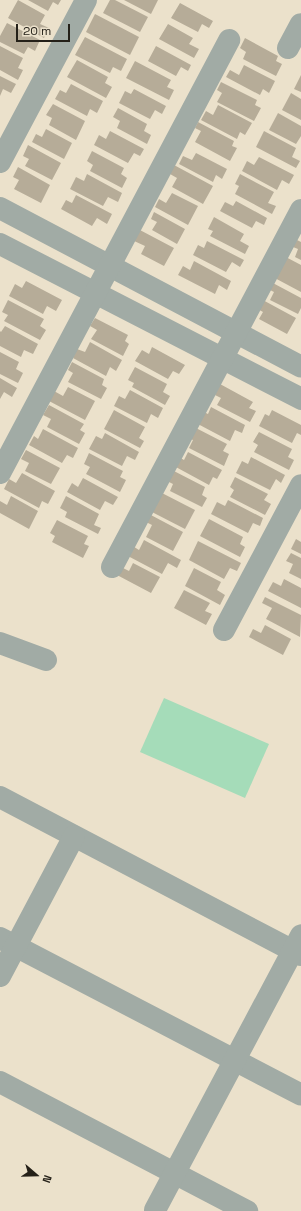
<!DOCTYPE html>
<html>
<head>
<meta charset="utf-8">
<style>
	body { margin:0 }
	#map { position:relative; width:301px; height:1211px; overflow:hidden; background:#ebe1cb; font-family:"Space Grotesk",sans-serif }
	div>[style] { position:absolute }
	.green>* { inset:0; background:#a5dcb9 }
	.building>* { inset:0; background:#b6ac98 }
	.minor>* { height:22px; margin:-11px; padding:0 11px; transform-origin:11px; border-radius:11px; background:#a1aba5 }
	span { translate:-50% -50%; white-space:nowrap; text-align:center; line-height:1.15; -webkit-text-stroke:3px #ebe1cb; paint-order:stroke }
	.north { position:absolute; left:16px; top:1155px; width:40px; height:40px; -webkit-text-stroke:3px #ebe1cb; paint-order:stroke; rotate:110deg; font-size:11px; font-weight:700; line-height:16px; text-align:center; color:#242018 }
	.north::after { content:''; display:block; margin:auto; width:14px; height:18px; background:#242018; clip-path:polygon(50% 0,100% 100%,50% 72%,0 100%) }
	.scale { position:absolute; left:16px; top:24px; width:54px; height:18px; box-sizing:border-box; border:2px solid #242018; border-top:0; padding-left:5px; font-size:12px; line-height:14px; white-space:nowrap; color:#242018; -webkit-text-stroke:3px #ebe1cb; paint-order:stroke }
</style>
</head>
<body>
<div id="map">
	<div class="green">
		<i style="clip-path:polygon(164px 698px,269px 744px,245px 798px,140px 752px)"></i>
	</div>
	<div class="building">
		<i style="clip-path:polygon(18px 0,45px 15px,40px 24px,49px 28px,44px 38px,8px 18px)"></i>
		<i style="clip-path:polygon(28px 0,61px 0,58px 5px,53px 2px,48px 11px)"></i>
		<i style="clip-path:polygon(110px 0,115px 0,148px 17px,140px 32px,103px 13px)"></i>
		<i style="clip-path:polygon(124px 0,158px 0,151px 14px)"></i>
		<i style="clip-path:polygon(180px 3px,213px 21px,209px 28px,202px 24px,198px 32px,171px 18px)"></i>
		<i style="clip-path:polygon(95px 14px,139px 37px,130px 55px,86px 32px)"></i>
		<i style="clip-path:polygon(7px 23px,40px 40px,35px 51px,28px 47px,24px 54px,0 42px,0 36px)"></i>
		<i style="clip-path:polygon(168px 24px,193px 38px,189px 44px,199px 49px,194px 58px,159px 39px)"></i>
		<i style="clip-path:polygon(85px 37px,127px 59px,121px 71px,113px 67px,110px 73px,75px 55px)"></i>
		<i style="clip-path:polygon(245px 38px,278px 56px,276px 61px,282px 64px,276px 76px,243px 59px,246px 52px,240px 48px)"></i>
		<i style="clip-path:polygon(0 46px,23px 58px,18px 68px,23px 70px,18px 80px,0 70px)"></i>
		<i style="clip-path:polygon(156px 46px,191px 65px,188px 71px,181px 67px,176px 76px,148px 61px)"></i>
		<i style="clip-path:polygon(77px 60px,108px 77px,105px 83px,112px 87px,106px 98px,67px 77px)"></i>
		<i style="clip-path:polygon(135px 61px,171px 80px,167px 87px,174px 90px,169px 100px,126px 78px)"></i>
		<i style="clip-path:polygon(244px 65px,275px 81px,269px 93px,263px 89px,260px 95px,226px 77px,230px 70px,239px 75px)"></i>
		<i style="clip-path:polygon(301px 75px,301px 92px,294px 89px)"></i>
		<i style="clip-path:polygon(0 76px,16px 84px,11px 93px,3px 89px,0 96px)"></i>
		<i style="clip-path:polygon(221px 82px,257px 100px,255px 105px,261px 108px,254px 121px,217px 102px,222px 93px,217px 90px)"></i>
		<i style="clip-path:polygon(71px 84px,103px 101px,97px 113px,90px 109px,87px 116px,55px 99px,60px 90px,66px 93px)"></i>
		<i style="clip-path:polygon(134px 89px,166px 106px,162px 114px,155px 110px,150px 119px,119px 103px,125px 91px,131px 94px)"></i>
		<i style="clip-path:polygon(291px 93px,301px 99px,301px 120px,282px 110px)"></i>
		<i style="clip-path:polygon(53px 104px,85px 121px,76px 140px,49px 125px,52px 118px,46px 115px)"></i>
		<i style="clip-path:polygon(218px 105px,252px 123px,245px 135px,240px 132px,237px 139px,201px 120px,206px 111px,213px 115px)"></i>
		<i style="clip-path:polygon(118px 108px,147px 124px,144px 131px,151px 135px,147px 144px,117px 128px,120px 121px,113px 117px)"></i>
		<i style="clip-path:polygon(278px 113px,301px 126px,301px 136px,296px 144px,269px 130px)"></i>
		<i style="clip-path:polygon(198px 122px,234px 141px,232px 146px,237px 148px,230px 161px,195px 142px,201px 131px,195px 128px)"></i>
		<i style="clip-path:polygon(46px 129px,72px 143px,64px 159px,32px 142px,36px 134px,42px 137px)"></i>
		<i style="clip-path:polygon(110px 131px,144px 149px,140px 156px,134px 153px,128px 163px,94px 145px,99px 135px,106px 139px)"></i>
		<i style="clip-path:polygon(264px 131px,296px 148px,292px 157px,300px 161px,296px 168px,256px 147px)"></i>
		<i style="clip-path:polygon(28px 145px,61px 163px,52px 180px,25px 166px,29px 159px,23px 156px)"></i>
		<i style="clip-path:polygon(92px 151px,124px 168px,121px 174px,127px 178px,122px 188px,90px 171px,93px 165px,87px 161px)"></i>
		<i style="clip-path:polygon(196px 153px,227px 169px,222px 179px,216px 175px,213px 182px,179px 164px,183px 156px,192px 160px)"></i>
		<i style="clip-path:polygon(259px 157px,294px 175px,289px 184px,282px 180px,277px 190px,242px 171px,247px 161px,254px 165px)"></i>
		<i style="clip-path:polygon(174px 165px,213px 186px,203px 204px,172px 187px,177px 178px,170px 174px)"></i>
		<i style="clip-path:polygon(18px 167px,50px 185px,41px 203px,14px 189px,19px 180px,13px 177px)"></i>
		<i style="clip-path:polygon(87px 174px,122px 193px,118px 202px,108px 197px,103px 206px,70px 189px,76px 177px,84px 181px)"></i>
		<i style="clip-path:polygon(240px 174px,274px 192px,268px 203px,276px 206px,272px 214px,235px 194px,239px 186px,235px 184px)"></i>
		<i style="clip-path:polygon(172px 193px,198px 206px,188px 225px,155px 207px,159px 199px,166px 203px)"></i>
		<i style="clip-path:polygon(76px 195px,112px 214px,107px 224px,97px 218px,92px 226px,61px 209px,66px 200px,72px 203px)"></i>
		<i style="clip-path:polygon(236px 201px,267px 218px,264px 225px,256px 221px,252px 228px,220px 211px,225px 202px,233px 206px)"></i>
		<i style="clip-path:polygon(154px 212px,185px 229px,177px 244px,152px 230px,157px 222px,151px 219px)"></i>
		<i style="clip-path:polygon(214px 217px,244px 234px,240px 241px,249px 246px,245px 254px,210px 236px,213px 231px,208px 229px)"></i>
		<i style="clip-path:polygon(138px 229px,174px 248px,164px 266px,141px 254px,145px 246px,132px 240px)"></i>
		<i style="clip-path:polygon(297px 240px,301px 242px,301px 260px,295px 257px,298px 249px,293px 247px)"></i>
		<i style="clip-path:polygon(207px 241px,244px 260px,240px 267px,232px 262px,226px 272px,193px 255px,198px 245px,204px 248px)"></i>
		<i style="clip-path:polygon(282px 255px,301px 265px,301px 292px,271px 276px)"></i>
		<i style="clip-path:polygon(194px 261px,231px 281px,227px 290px,219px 285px,215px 294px,178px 275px,183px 266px,190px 270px)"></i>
		<i style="clip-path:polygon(26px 281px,62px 300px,56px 311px,47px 306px,43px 314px,9px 296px,15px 284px,22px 288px)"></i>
		<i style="clip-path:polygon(271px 282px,301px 298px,301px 308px,298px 314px,270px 300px,274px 292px,268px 289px)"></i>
		<i style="clip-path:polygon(261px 299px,296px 318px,287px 334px,259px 319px,263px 312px,256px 308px)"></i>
		<i style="clip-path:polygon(8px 300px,44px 319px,40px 326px,46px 330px,40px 340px,4px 321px,8px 315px,2px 312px)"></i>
		<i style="clip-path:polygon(95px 318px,128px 335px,125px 341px,129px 344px,123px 356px,91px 339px,97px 330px,90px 326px)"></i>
		<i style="clip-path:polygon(5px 326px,38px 344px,33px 354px,24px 350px,21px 357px,0 346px,0 331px,1px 332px)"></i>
		<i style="clip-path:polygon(90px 342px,122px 360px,116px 371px,110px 367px,106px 376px,73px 358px,77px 349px,85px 352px)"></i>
		<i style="clip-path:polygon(152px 347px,185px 365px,179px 374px,173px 371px,168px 379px,135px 361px,142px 350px,149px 354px)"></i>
		<i style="clip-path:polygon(0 352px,19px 362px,16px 369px,23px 373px,18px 383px,0 374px)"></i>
		<i style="clip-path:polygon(72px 362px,104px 379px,102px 385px,107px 388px,101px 399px,68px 382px,73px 373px,68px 370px)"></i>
		<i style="clip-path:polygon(135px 367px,167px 384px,163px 392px,170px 396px,165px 405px,132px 387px,134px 383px,128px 380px)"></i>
		<i style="clip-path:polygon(0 378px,17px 388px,12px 397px,4px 392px,0 399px)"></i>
		<i style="clip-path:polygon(220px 384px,253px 402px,249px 408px,256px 411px,250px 422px,217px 405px,221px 398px,215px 395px)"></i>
		<i style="clip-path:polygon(68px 387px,95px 401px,85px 420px,49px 401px,54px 391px,63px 396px)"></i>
		<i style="clip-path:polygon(130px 390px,163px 408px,158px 418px,151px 414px,147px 423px,114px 406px,119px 396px,125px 399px)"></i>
		<i style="clip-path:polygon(49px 405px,84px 424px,80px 430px,85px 433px,79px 444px,47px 427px,51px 419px,43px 415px)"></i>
		<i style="clip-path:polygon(211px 407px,245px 425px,242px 433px,235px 430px,230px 441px,196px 423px,202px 411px,208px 414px)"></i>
		<i style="clip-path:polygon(114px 410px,145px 427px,139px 438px,144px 441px,140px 448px,104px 429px)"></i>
		<i style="clip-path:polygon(272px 410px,301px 425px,301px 435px,297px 433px,292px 443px,259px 426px,265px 414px,269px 416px)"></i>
		<i style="clip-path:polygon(194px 427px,227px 444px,223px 451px,229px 454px,224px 466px,189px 448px,193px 440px,188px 438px)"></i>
		<i style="clip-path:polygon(43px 429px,78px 448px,73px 458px,67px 455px,62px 463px,29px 445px,34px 436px,38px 439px)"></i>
		<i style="clip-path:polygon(259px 432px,292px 449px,288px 457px,294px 460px,289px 470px,254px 452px,258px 445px,253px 442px)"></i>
		<i style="clip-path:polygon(105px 433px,139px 452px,135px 460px,127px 456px,122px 466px,89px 449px,96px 436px,102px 439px)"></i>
		<i style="clip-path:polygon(26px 450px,60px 468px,51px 484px,25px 471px,29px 463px,21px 459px)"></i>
		<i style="clip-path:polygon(188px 452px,222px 470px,217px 479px,213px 477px,209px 485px,174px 466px,179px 457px,184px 460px)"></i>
		<i style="clip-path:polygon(89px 453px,123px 471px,120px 477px,126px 480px,120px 492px,86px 474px,90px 467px,84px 464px)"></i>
		<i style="clip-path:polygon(251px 457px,285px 475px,281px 483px,276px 479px,270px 490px,236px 473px,242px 461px,248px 464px)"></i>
		<i style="clip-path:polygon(172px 470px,205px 487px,202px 495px,207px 498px,202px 507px,170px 491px,173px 484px,167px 481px)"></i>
		<i style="clip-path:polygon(22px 473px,55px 491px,48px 504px,42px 501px,39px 508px,4px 489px,9px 479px,16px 483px)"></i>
		<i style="clip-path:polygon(235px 477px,268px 494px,264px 500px,271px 504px,265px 515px,230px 497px,234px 490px,230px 487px)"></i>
		<i style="clip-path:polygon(83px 478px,118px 497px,113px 505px,105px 501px,100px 510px,67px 492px,72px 483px,78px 487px)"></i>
		<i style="clip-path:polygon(160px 492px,195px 510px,185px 529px,150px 511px)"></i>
		<i style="clip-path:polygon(11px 496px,38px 511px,29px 529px,0 513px,0 501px,7px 505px)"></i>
		<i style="clip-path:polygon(66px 496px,99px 514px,94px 525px,101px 528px,98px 534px,65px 517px,67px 512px,60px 508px)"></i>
		<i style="clip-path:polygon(228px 500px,263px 518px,260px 526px,253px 523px,248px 533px,211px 514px,217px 502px,225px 506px)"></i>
		<i style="clip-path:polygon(149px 514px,183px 532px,173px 551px,146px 537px,152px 525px,146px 522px)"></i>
		<i style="clip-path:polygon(209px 519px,243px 537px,240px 544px,245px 547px,240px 557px,200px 536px)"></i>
		<i style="clip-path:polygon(57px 520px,88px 536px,84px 544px,89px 546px,83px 558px,52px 542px,55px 536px,50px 533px)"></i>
		<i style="clip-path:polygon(296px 539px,301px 542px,301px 554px,291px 549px)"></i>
		<i style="clip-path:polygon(144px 540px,181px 560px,177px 568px,168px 563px,162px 574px,126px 555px,131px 545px,139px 550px)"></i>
		<i style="clip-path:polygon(198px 541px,241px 563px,237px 571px,230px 568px,224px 579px,189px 560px)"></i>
		<i style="clip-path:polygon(291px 553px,301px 558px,301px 579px,289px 573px,293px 564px,286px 561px)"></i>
		<i style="clip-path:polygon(133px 563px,160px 577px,151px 593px,117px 575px,121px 567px,129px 571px)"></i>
		<i style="clip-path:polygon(194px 568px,221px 582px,217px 590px,225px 595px,220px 605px,185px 586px)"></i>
		<i style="clip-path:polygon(284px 579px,301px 588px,301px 608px,268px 591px,273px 582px,281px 586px)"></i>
		<i style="clip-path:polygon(184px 590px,210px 603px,205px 611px,212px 614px,206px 625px,174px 608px)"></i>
		<i style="clip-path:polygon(265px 597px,301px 615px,300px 637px,266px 619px,272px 608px,262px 603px)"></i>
		<i style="clip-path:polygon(265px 625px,291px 639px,283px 655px,249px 637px,253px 629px,261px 633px)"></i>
	</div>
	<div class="minor">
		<i style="left:288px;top:48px;width:27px;rotate:-62deg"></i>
		<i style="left:0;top:162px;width:183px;rotate:-62deg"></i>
		<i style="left:0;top:208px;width:340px;rotate:27.8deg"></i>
		<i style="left:0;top:244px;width:339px;rotate:27.2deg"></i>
		<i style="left:0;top:473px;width:490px;rotate:-62.1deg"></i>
		<i style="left:112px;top:567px;width:404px;rotate:-62.1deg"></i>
		<i style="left:224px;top:630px;width:164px;rotate:-62deg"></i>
		<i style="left:0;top:643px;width:49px;rotate:20.3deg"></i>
		<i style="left:0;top:797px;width:340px;rotate:27.7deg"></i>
		<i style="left:0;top:938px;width:339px;rotate:27.5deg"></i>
		<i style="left:0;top:976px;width:158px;rotate:-62.1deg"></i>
		<i style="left:0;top:1082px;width:279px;rotate:27.6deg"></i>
		<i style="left:155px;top:1210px;width:311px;rotate:-62deg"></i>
	</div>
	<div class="north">N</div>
	<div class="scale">20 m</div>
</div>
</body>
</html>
